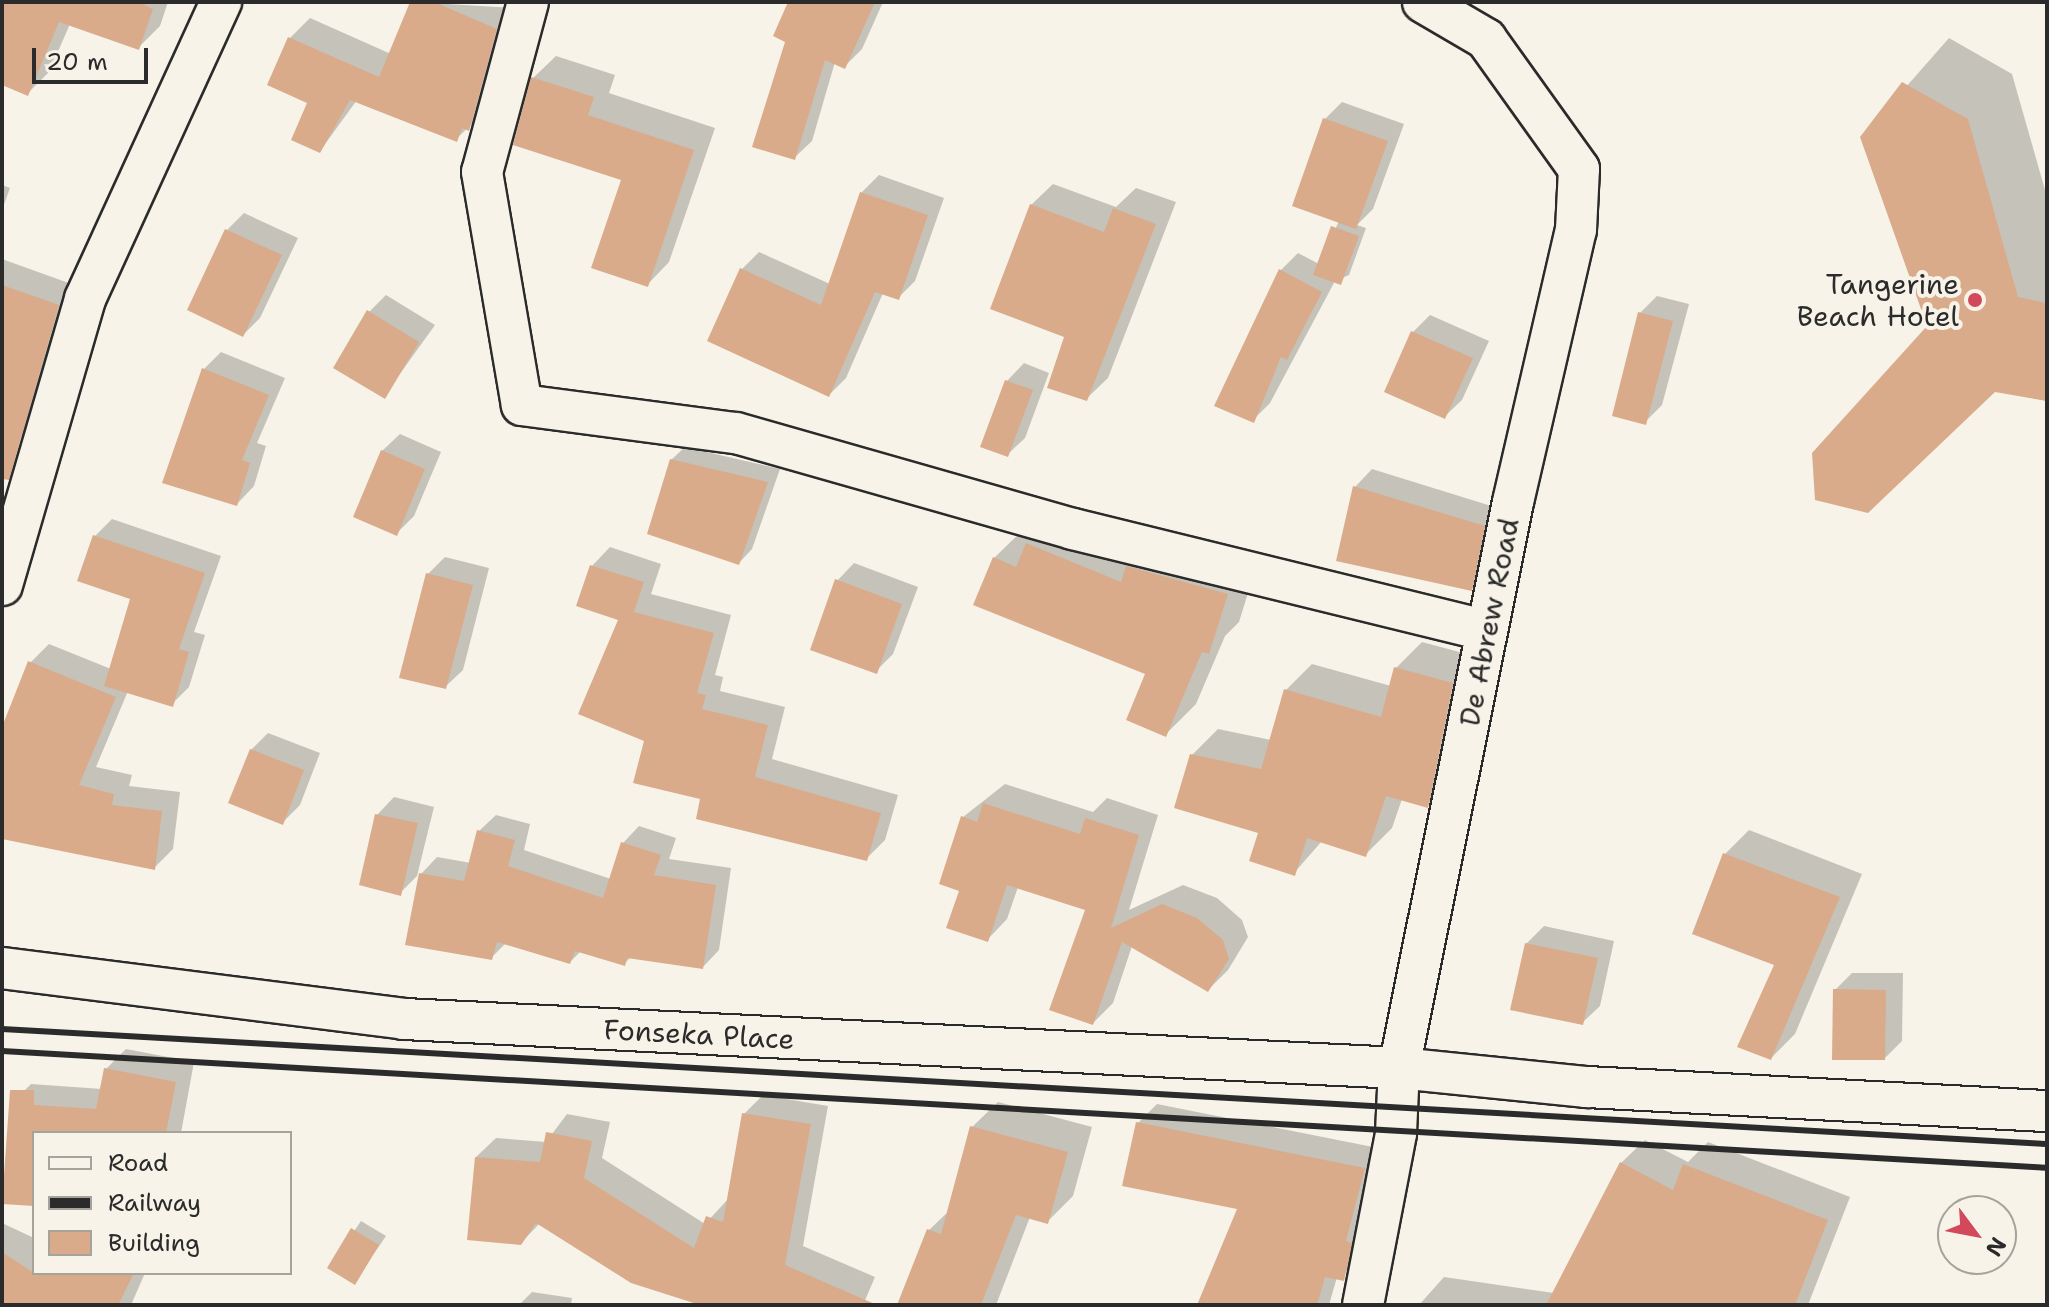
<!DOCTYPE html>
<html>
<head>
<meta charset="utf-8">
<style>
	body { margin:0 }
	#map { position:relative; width:2049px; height:1307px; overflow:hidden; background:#f7f3e8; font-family:"Shantell Sans",sans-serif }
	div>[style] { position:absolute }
	.shadow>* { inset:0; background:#0003 }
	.building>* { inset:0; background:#d9ab8b }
	.roads { filter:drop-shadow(2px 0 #2b2b2b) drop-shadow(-2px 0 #2b2b2b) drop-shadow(0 2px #2b2b2b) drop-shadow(0 -2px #2b2b2b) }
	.minor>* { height:40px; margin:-20px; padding:0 20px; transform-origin:20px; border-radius:20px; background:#f7f3e8 }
	.rail>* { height:6px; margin:-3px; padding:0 3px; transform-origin:3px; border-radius:3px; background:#2b2b2b }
	.dots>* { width:22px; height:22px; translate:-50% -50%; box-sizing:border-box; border:4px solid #f7f3e8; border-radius:50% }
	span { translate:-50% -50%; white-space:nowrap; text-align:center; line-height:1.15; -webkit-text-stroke:8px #f7f3e8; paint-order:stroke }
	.poi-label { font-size:28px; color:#2b2b2b }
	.right { translate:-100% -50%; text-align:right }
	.street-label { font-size:28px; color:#2b2b2b }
	.frame { position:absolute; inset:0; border:4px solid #2b2b2b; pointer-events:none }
	.legend { position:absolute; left:32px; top:1131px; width:260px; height:144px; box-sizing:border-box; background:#f7f3e8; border:2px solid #a5a39c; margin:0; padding:10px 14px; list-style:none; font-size:24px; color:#2b2b2b }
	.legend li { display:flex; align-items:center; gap:16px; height:40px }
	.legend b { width:40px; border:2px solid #a5a39c }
	.north { position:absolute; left:1937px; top:1195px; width:80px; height:80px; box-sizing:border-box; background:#f7f3e8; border:2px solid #a5a39c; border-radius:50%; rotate:122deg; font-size:22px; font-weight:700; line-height:32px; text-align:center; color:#2b2b2b }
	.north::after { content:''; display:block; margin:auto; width:28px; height:36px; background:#d1495b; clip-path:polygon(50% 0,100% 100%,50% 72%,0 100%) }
	.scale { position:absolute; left:32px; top:48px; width:116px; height:36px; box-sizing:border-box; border:4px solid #2b2b2b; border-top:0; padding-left:10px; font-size:24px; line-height:28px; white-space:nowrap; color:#2b2b2b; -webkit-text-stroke:6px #f7f3e8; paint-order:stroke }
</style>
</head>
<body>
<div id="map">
	<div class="shadow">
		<i style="clip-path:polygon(2px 2px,168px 2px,160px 26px,138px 48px,70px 24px,49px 72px,28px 93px,2px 83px)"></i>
		<i style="clip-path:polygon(413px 2px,516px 8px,489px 108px,456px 139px,357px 100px,320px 151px,309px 102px,270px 84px,290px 38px,310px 18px,391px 54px)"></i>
		<i style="clip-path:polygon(790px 2px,883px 2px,862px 49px,845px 66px,835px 62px,812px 141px,794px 158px)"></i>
		<i style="clip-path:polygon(1949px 38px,2012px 74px,2047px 197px,2047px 401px,1995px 390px,1930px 326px,1862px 137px)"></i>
		<i style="clip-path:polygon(556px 56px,615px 75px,609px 93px,715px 128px,669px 262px,647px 285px,623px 179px,533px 78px)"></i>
		<i style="clip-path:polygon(1342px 102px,1404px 124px,1373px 209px,1357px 225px,1366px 228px,1349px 275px,1335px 281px,1270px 403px,1253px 420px,1281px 270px,1298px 253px,1319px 264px,1339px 221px,1325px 119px)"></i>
		<i style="clip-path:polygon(879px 175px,944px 198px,915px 281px,898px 298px,883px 293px,846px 378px,829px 395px,742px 269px,759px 252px,830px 284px,861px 193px)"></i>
		<i style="clip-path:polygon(1053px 184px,1116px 207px,1136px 188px,1176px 202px,1108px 378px,1086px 399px,1031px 205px)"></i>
		<i style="clip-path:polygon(2px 185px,10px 188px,2px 210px)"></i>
		<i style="clip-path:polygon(244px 213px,298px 238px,260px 318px,243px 335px,190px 309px,227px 230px)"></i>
		<i style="clip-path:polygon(2px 259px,77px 286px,38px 420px,19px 439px,2px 435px)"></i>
		<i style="clip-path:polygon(386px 295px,435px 325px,384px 396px,369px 312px)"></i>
		<i style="clip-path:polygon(1657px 296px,1689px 304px,1662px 405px,1645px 422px,1640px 313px)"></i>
		<i style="clip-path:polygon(1430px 315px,1489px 341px,1462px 400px,1444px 417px,1386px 391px,1413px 332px)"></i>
		<i style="clip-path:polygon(221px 352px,285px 378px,257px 443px,266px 446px,254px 486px,237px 504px,165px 482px,204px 369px)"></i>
		<i style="clip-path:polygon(1024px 363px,1049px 373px,1025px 438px,1007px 455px,1007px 381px)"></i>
		<i style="clip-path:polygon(400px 434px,441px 452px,414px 516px,397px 533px,382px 451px)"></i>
		<i style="clip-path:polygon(685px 447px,780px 469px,752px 549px,739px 563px,671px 460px)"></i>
		<i style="clip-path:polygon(1372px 469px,1501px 509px,1488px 572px,1471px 589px,1339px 560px,1355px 487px)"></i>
		<i style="clip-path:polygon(112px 519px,221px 556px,194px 632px,205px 635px,189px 687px,172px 704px,128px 691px,96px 767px,132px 775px,129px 786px,180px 792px,173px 849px,154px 868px,2px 838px,2px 728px,30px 663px,49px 644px,111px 669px,132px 598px,95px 536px)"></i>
		<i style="clip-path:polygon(1025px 528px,1257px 564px,1239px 622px,1225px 636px,1196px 704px,1165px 735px,1148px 673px,994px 558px)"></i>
		<i style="clip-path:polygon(610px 547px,661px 564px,651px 594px,731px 615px,715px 675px,723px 677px,720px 691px,785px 707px,772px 759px,898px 795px,885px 840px,866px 859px,703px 797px,646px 740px,621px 619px,592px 566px)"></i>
		<i style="clip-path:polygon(445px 557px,489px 568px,463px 670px,445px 687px,428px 574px)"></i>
		<i style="clip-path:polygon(854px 563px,918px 587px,893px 654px,876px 671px,837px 581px)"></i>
		<i style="clip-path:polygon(1422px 642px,1478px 657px,1454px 779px,1427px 805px,1402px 799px,1392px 828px,1366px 854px,1322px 841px,1294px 873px,1192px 755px,1218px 729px,1271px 740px,1286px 690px,1312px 664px,1391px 686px,1396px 668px)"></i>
		<i style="clip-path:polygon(268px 733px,320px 753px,300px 805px,283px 822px,251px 750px)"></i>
		<i style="clip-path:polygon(1005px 784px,1093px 812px,1107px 798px,1158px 815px,1129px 910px,1183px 885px,1217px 898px,1242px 920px,1248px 937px,1228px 970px,1208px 990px,1132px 946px,1113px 1003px,1093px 1023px,1087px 909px,1018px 887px,1007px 919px,987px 940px,961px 889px,963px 817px)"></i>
		<i style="clip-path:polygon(394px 797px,434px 807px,417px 876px,400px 893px,377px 815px)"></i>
		<i style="clip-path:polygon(496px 815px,530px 824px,524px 850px,611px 879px,623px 843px,639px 826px,676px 838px,669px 859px,731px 868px,719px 950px,703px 967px,631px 957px,624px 964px,581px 951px,570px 962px,507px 942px,491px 958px,421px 874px,437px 857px,471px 863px,479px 831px)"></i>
		<i style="clip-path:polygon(1749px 830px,1862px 874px,1795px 1034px,1771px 1058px,1776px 964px,1725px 854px)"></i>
		<i style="clip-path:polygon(1544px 926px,1614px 941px,1600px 1006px,1582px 1023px,1526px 944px)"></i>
		<i style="clip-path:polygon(1852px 973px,1903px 973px,1902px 1041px,1885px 1058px,1835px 990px)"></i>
		<i style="clip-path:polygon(126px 1049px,194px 1062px,181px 1133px,34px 1133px,34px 1204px,11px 1104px,31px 1084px,102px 1089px,106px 1069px)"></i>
		<i style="clip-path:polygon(763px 1095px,828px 1106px,803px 1246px,875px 1277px,863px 1305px,700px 1305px,540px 1223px,521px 1243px,476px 1157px,496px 1138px,546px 1142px,567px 1114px,610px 1122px,602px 1158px,705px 1224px,729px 1198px,744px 1114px)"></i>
		<i style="clip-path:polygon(998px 1102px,1092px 1127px,1073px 1196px,1048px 1221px,1030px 1217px,996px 1305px,899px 1305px,929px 1230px,950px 1210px,972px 1127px)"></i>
		<i style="clip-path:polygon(1157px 1104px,1383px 1149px,1363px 1260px,1337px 1277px,1329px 1305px,1199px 1305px,1239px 1208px,1138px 1123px)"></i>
		<i style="clip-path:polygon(1645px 1140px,1688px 1162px,1708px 1142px,1850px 1197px,1808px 1305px,1419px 1305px,1444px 1277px,1554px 1293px,1621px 1163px)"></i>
		<i style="clip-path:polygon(361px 1221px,386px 1236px,354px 1283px,329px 1268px)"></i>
		<i style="clip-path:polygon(2px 1223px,34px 1238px,34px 1273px,145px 1273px,131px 1305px,2px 1305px)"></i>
		<i style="clip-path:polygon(532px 1292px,572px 1298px,571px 1305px,519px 1305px)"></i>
	</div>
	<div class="building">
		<i style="clip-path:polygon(2px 2px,138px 2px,153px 9px,139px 50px,59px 22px,28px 96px,2px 85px)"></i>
		<i style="clip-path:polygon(410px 2px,434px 2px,497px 29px,469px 131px,462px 128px,457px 142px,350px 100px,320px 153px,291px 140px,307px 103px,267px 85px,288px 37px,379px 77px)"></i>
		<i style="clip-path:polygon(788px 2px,875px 2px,845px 69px,825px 60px,795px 160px,752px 147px,785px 42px,773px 36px)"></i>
		<i style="clip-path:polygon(531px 77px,594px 97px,588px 115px,694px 150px,648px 287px,591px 268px,621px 180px,513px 145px)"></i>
		<i style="clip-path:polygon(1902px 82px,1968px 119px,2018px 297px,2047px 303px,2047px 401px,1995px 392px,1868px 513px,1815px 500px,1812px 453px,1927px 326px,1860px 137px)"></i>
		<i style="clip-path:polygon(1323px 118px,1388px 141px,1356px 229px,1292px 206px)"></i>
		<i style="clip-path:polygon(860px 192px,928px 215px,899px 300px,875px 292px,829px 397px,707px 341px,740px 268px,821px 305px)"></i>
		<i style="clip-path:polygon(1030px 204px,1104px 232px,1113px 208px,1156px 224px,1087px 401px,1047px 388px,1064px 337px,990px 309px)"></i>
		<i style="clip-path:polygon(1331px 226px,1359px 236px,1341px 285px,1313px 275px)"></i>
		<i style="clip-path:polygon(225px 229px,282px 255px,243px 337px,187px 310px)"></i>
		<i style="clip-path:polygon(1279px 269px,1322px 292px,1287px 360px,1281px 357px,1254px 423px,1214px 406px)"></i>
		<i style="clip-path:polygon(2px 285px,59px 305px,9px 480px,2px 479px)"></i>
		<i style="clip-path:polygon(367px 310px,419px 342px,385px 399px,333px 368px)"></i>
		<i style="clip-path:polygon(1638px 312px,1673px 321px,1646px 425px,1612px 416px)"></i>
		<i style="clip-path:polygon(1411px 331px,1473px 358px,1445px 419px,1384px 392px)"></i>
		<i style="clip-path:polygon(202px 368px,269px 395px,242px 460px,250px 463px,237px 506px,162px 483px)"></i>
		<i style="clip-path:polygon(1005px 380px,1033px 390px,1008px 457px,980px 447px)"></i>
		<i style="clip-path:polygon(381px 450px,425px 469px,397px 536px,353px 517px)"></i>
		<i style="clip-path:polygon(670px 459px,768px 482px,739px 565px,647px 534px)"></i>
		<i style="clip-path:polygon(1353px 486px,1485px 526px,1472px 591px,1336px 561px)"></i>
		<i style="clip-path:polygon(93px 535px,205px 573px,179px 649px,189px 652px,173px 707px,104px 686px,130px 599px,77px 581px)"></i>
		<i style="clip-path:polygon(1026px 543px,1121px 582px,1126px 566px,1228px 594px,1209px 654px,1202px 652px,1166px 737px,1126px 720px,1145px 674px,973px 605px,993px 557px,1016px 567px)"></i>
		<i style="clip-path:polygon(590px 565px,644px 582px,634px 612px,714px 633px,697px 693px,706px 695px,702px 709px,768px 725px,755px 777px,881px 813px,867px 861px,696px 819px,700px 799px,633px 783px,644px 741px,578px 714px,618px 620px,576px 606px)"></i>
		<i style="clip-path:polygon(426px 573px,473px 585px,446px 689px,399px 678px)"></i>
		<i style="clip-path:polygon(835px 579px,902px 604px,877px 674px,810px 650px)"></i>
		<i style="clip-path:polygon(28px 661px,116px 697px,79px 785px,114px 794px,112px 805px,162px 811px,155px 870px,2px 839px,2px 727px)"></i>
		<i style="clip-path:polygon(1394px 667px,1453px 683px,1428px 808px,1386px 796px,1366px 857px,1307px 838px,1295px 876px,1249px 861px,1258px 833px,1174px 808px,1190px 754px,1261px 769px,1284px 689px,1381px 717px)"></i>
		<i style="clip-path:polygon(250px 749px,304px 770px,283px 825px,228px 803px)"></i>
		<i style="clip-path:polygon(983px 803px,1080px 834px,1085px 818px,1139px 835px,1111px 928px,1162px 904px,1197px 918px,1223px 940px,1229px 959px,1208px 992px,1122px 942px,1093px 1025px,1049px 1010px,1085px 910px,1007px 885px,988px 942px,946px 928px,959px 891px,939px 884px,961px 816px,977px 822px)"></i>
		<i style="clip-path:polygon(375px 814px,418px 823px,401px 896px,359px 885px)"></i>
		<i style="clip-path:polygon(477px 830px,515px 840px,508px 866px,603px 898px,621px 842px,661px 855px,654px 875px,716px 885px,703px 969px,627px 958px,625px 966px,575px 951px,570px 964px,497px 942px,492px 960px,405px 945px,419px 873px,464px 881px)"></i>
		<i style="clip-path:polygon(1723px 853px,1840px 897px,1771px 1060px,1737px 1047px,1774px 965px,1692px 934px)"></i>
		<i style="clip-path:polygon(1525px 943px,1598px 958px,1583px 1025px,1510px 1010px)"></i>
		<i style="clip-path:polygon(1833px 989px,1886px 990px,1885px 1060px,1832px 1060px)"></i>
		<i style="clip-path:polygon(104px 1068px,176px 1082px,166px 1133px,34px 1133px,34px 1206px,2px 1204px,10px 1090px,34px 1090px,34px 1105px,96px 1109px)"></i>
		<i style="clip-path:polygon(742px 1113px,811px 1124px,785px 1265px,877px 1305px,700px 1305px,631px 1283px,536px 1223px,521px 1245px,467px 1240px,475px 1157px,540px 1162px,546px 1132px,592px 1141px,584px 1178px,694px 1248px,706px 1216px,723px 1222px)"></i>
		<i style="clip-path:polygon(1136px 1122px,1365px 1168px,1346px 1241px,1352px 1243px,1344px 1281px,1325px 1277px,1317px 1305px,1197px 1305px,1237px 1209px,1122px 1186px)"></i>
		<i style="clip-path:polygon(970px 1126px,1068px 1152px,1048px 1224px,1016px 1215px,981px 1305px,897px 1305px,927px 1229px,941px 1234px)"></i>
		<i style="clip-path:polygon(1620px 1162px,1673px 1190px,1683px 1164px,1828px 1220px,1795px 1305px,1546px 1305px)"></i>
		<i style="clip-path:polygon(351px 1228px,379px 1245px,355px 1285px,327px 1268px)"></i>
		<i style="clip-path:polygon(2px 1252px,34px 1273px,134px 1273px,118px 1305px,2px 1305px)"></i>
	</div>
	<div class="roads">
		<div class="minor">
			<i style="left:528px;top:2px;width:176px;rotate:105.1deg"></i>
			<i style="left:482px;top:172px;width:236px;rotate:80.3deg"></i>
			<i style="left:522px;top:405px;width:216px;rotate:7.5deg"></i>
			<i style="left:736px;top:433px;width:350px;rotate:15.9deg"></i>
			<i style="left:1073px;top:529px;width:426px;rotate:13.8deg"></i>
			<i style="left:2px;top:585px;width:298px;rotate:-73.8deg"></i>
			<i style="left:85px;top:299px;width:327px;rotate:-65.4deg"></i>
			<i style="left:2px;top:968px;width:405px;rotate:7.2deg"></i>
			<i style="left:404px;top:1019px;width:996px;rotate:2.82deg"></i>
			<i style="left:1399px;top:1068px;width:189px;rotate:5.8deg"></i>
			<i style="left:1587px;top:1087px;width:461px;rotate:3deg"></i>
			<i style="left:1363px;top:1305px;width:175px;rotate:-79.1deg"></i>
			<i style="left:1396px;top:1133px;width:65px;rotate:-87.4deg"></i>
			<i style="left:1399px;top:1068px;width:577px;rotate:-78.61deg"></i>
			<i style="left:1513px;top:502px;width:279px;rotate:-77deg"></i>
			<i style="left:1576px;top:230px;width:61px;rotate:-87.2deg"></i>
			<i style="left:1579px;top:169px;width:160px;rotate:-125.6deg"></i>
			<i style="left:1486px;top:39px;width:73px;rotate:-149.6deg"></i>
		</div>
	</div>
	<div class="rail">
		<i style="left:2px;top:1029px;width:2048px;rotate:3.22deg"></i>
		<i style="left:2px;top:1051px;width:2048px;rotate:3.27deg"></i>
	</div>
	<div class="dots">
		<i style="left:1975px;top:300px;background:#d1495b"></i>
	</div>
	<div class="poi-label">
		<span class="right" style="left:1959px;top:300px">Tangerine<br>Beach Hotel</span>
	</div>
	<div class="street-label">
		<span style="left:1489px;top:622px;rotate:-79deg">De Abrew Road</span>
		<span style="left:699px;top:1034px;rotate:3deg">Fonseka Place</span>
	</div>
	<div class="frame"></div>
	<ul class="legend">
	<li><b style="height:10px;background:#f7f3e8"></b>Road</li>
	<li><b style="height:10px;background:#2b2b2b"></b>Railway</li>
	<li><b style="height:22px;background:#d9ab8b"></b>Building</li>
	</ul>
	<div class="north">N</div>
	<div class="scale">20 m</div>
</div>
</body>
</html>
